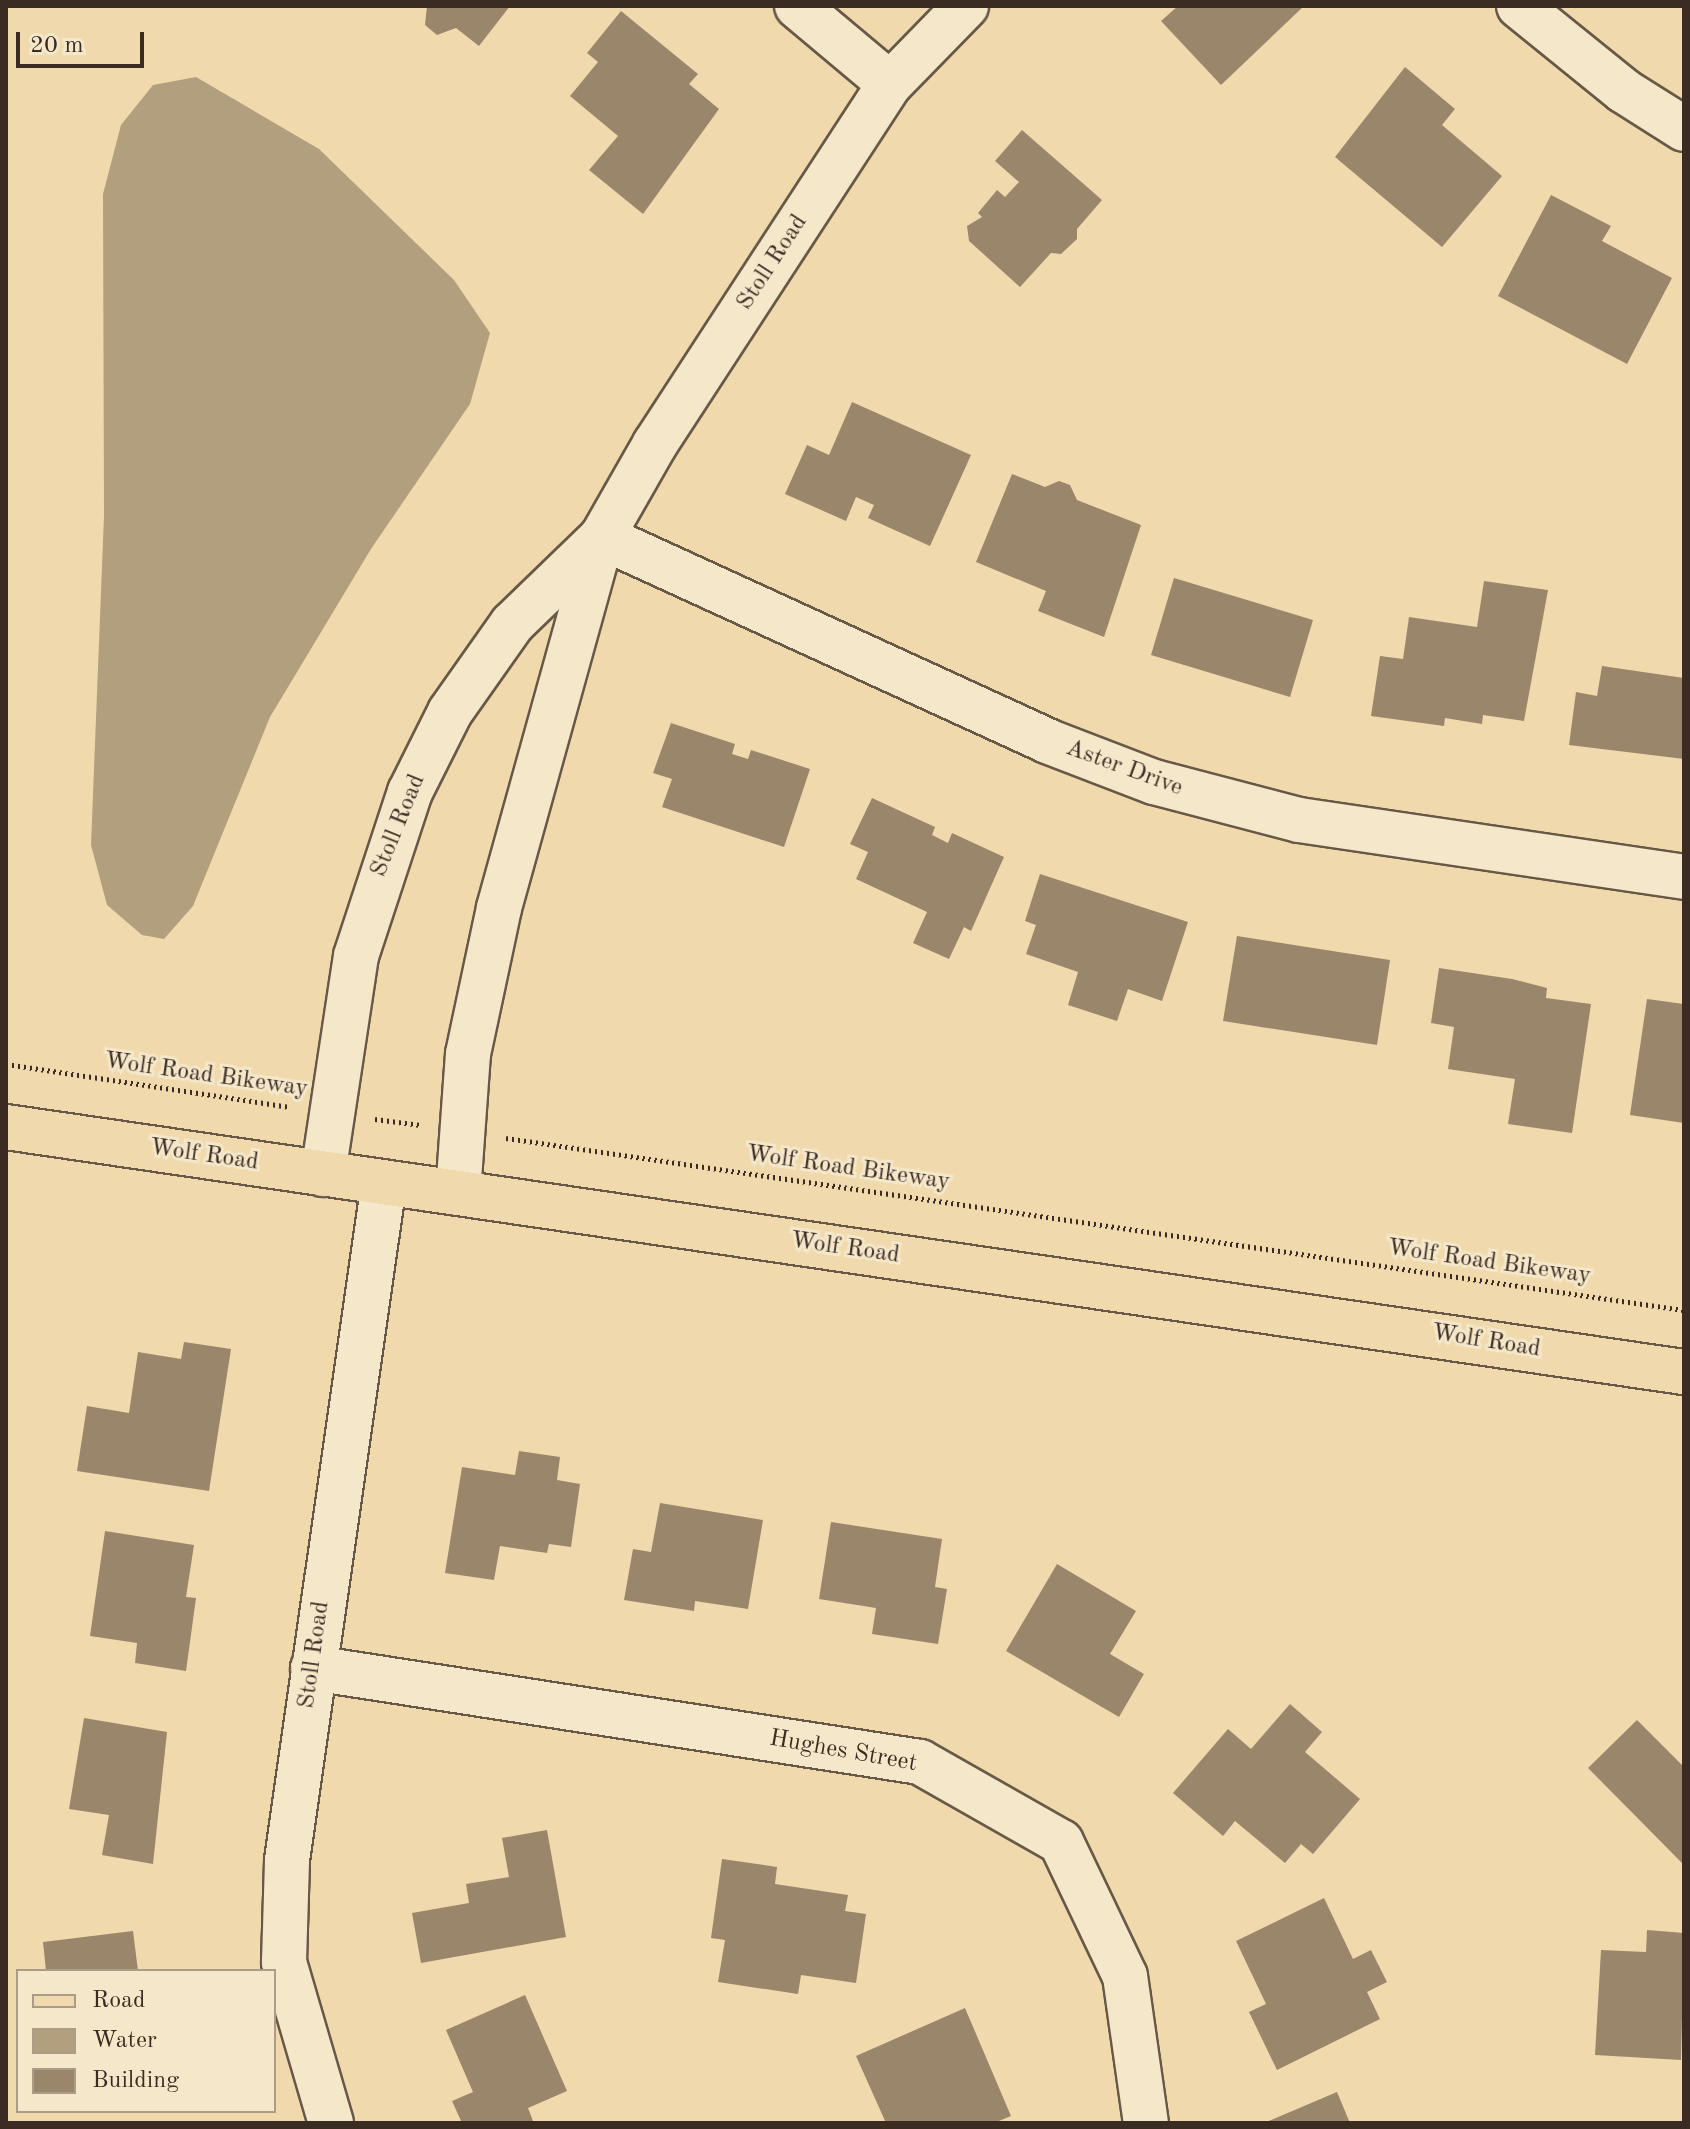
<!DOCTYPE html>
<html>
<head>
<meta charset="utf-8">
<style>
	body { margin:0 }
	#map { position:relative; width:1690px; height:2129px; overflow:hidden; background:#f0daad; font-family:"Old Standard TT",serif }
	div>[style] { position:absolute }
	.water>* { inset:0; background:#b29f7e }
	.building>* { inset:0; background:#99866b }
	.path>* { height:5px; margin-top:-2.5px; transform-origin:0; background:repeating-linear-gradient(90deg,#3b2c23 0 2px,transparent 0 6px) }
	.roads { filter:drop-shadow(2px 0 #685846) drop-shadow(-2px 0 #685846) drop-shadow(0 2px #685846) drop-shadow(0 -2px #685846) }
	.minor>* { height:44px; margin:-22px; padding:0 22px; transform-origin:22px; border-radius:22px; background:#f5e7ca }
	.major>* { height:44px; margin:-22px; padding:0 22px; transform-origin:22px; border-radius:22px; background:#f0daad }
	span { translate:-50% -50%; white-space:nowrap; text-align:center; line-height:1.15; -webkit-text-stroke:6px #f5e7ca; paint-order:stroke }
	.street-label { font-size:24px; color:#3b2c23 }
	.frame { position:absolute; inset:0; border:8px solid #3b2c23; pointer-events:none }
	.legend { position:absolute; left:16px; top:1969px; width:260px; height:144px; box-sizing:border-box; background:#f5e7ca; border:2px solid #ab9c87; margin:0; padding:10px 14px; list-style:none; font-size:24px; color:#3b2c23 }
	.legend li { display:flex; align-items:center; gap:16px; height:40px }
	.legend b { width:40px; border:2px solid #ab9c87 }
	.scale { position:absolute; left:16px; top:32px; width:128px; height:36px; box-sizing:border-box; border:4px solid #3b2c23; border-top:0; padding-left:10px; font-size:24px; line-height:28px; white-space:nowrap; color:#3b2c23; -webkit-text-stroke:6px #f5e7ca; paint-order:stroke }
</style>
</head>
<body>
<div id="map">
	<div class="water">
		<i style="clip-path:polygon(196px 77px,319px 149px,454px 280px,490px 333px,470px 404px,371px 549px,270px 717px,193px 906px,164px 939px,142px 935px,107px 905px,91px 845px,104px 516px,103px 194px,121px 125px,153px 85px)"></i>
	</div>
	<div class="building">
		<i style="clip-path:polygon(427px 6px,510px 6px,479px 46px,456px 28px,437px 35px,425px 25px)"></i>
		<i style="clip-path:polygon(1178px 6px,1304px 6px,1221px 85px,1161px 21px)"></i>
		<i style="clip-path:polygon(621px 11px,698px 74px,689px 84px,719px 109px,643px 214px,589px 170px,618px 136px,570px 96px,598px 62px,587px 53px)"></i>
		<i style="clip-path:polygon(1405px 67px,1455px 109px,1442px 125px,1502px 176px,1442px 247px,1335px 157px)"></i>
		<i style="clip-path:polygon(1022px 130px,1102px 200px,1077px 229px,1077px 239px,1061px 254px,1051px 253px,1020px 287px,969px 241px,967px 226px,982px 217px,978px 213px,997px 190px,1005px 197px,1019px 182px,995px 161px)"></i>
		<i style="clip-path:polygon(1551px 195px,1611px 226px,1602px 241px,1672px 278px,1627px 364px,1498px 296px)"></i>
		<i style="clip-path:polygon(852px 402px,971px 455px,930px 546px,868px 518px,874px 505px,856px 497px,846px 521px,785px 494px,807px 445px,829px 455px)"></i>
		<i style="clip-path:polygon(1012px 474px,1045px 487px,1059px 481px,1070px 485px,1077px 500px,1141px 525px,1104px 637px,1038px 611px,1046px 591px,976px 562px)"></i>
		<i style="clip-path:polygon(1174px 578px,1313px 620px,1290px 697px,1151px 655px)"></i>
		<i style="clip-path:polygon(1484px 581px,1548px 590px,1524px 721px,1483px 715px,1482px 724px,1445px 718px,1444px 726px,1371px 716px,1380px 656px,1403px 659px,1409px 617px,1477px 627px)"></i>
		<i style="clip-path:polygon(1602px 666px,1684px 678px,1684px 759px,1569px 745px,1576px 692px,1597px 696px)"></i>
		<i style="clip-path:polygon(671px 723px,735px 744px,732px 754px,748px 759px,751px 750px,810px 769px,784px 847px,662px 807px,672px 779px,653px 773px)"></i>
		<i style="clip-path:polygon(872px 798px,935px 827px,932px 835px,948px 843px,952px 833px,1004px 857px,971px 931px,964px 927px,949px 959px,913px 943px,927px 912px,856px 879px,868px 852px,850px 844px)"></i>
		<i style="clip-path:polygon(1040px 874px,1188px 922px,1162px 1001px,1128px 989px,1117px 1021px,1068px 1005px,1078px 972px,1026px 954px,1036px 925px,1025px 921px)"></i>
		<i style="clip-path:polygon(1237px 936px,1390px 960px,1377px 1045px,1223px 1021px)"></i>
		<i style="clip-path:polygon(1439px 968px,1512px 979px,1547px 988px,1546px 998px,1591px 1004px,1572px 1133px,1508px 1124px,1515px 1079px,1448px 1069px,1454px 1027px,1431px 1023px)"></i>
		<i style="clip-path:polygon(1647px 999px,1684px 1004px,1684px 1123px,1630px 1115px)"></i>
		<i style="clip-path:polygon(184px 1342px,231px 1349px,209px 1491px,77px 1471px,87px 1406px,129px 1413px,138px 1352px,181px 1359px)"></i>
		<i style="clip-path:polygon(519px 1451px,560px 1457px,557px 1480px,580px 1484px,571px 1547px,549px 1544px,547px 1553px,500px 1546px,494px 1580px,445px 1573px,462px 1467px,515px 1475px)"></i>
		<i style="clip-path:polygon(660px 1503px,763px 1520px,748px 1609px,695px 1601px,694px 1611px,624px 1600px,633px 1549px,651px 1552px)"></i>
		<i style="clip-path:polygon(831px 1522px,942px 1539px,935px 1587px,947px 1589px,938px 1644px,872px 1634px,876px 1608px,819px 1599px)"></i>
		<i style="clip-path:polygon(105px 1531px,194px 1545px,186px 1597px,196px 1598px,186px 1671px,135px 1663px,137px 1643px,90px 1636px)"></i>
		<i style="clip-path:polygon(1057px 1564px,1136px 1611px,1110px 1654px,1144px 1674px,1119px 1717px,1006px 1651px)"></i>
		<i style="clip-path:polygon(1290px 1704px,1322px 1732px,1305px 1752px,1360px 1799px,1313px 1854px,1301px 1844px,1285px 1863px,1235px 1821px,1223px 1836px,1173px 1793px,1228px 1729px,1251px 1749px)"></i>
		<i style="clip-path:polygon(84px 1718px,167px 1732px,153px 1864px,102px 1855px,109px 1815px,69px 1809px)"></i>
		<i style="clip-path:polygon(1637px 1720px,1684px 1767px,1684px 1865px,1588px 1768px)"></i>
		<i style="clip-path:polygon(547px 1830px,566px 1937px,421px 1963px,412px 1913px,469px 1903px,466px 1884px,509px 1877px,502px 1838px)"></i>
		<i style="clip-path:polygon(722px 1859px,777px 1867px,775px 1884px,848px 1895px,845px 1911px,866px 1914px,856px 1983px,801px 1975px,798px 1994px,718px 1982px,725px 1940px,711px 1938px)"></i>
		<i style="clip-path:polygon(1324px 1898px,1353px 1959px,1371px 1950px,1387px 1982px,1367px 1992px,1380px 2019px,1277px 2070px,1249px 2012px,1266px 2004px,1236px 1941px)"></i>
		<i style="clip-path:polygon(1647px 1930px,1684px 1933px,1681px 2060px,1595px 2055px,1601px 1950px,1646px 1952px)"></i>
		<i style="clip-path:polygon(133px 1931px,138px 1971px,46px 1971px,43px 1942px)"></i>
		<i style="clip-path:polygon(525px 1995px,567px 2091px,528px 2108px,533px 2121px,528px 2123px,462px 2123px,452px 2101px,473px 2092px,446px 2030px)"></i>
		<i style="clip-path:polygon(965px 2008px,1011px 2116px,994px 2123px,886px 2123px,856px 2056px)"></i>
		<i style="clip-path:polygon(1337px 2092px,1350px 2123px,1264px 2123px)"></i>
	</div>
	<div class="path">
		<i style="left:6px;top:1064px;width:287px;rotate:8.6deg"></i>
		<i style="left:375px;top:1119px;width:46px;rotate:7.4deg"></i>
		<i style="left:506px;top:1138px;width:1190px;rotate:8.31deg"></i>
	</div>
	<div class="roads">
		<div class="minor">
			<i style="left:797px;top:6px;width:121px;rotate:40deg"></i>
			<i style="left:1519px;top:6px;width:135px;rotate:39deg"></i>
			<i style="left:1624px;top:91px;width:71px;rotate:32.3deg"></i>
			<i style="left:602px;top:537px;width:490px;rotate:24.6deg"></i>
			<i style="left:1047px;top:741px;width:115px;rotate:21deg"></i>
			<i style="left:1154px;top:782px;width:150px;rotate:14.7deg"></i>
			<i style="left:1299px;top:820px;width:389px;rotate:8.4deg"></i>
			<i style="left:323px;top:1174px;width:220px;rotate:-81.4deg"></i>
			<i style="left:356px;top:956px;width:173px;rotate:-71.8deg"></i>
			<i style="left:410px;top:792px;width:89px;rotate:-63.4deg"></i>
			<i style="left:450px;top:712px;width:108px;rotate:-54.8deg"></i>
			<i style="left:512px;top:624px;width:125px;rotate:-44deg"></i>
			<i style="left:458px;top:1193px;width:139px;rotate:-85.9deg"></i>
			<i style="left:468px;top:1054px;width:149px;rotate:-78deg"></i>
			<i style="left:499px;top:908px;width:385px;rotate:-74.5deg"></i>
			<i style="left:602px;top:537px;width:107px;rotate:-60.3deg"></i>
			<i style="left:655px;top:444px;width:430px;rotate:-56.9deg"></i>
			<i style="left:890px;top:84px;width:109px;rotate:-45.7deg"></i>
			<i style="left:313px;top:1668px;width:614px;rotate:8.8deg"></i>
			<i style="left:920px;top:1762px;width:162px;rotate:29.6deg"></i>
			<i style="left:1061px;top:1842px;width:148px;rotate:64.5deg"></i>
			<i style="left:1125px;top:1976px;width:148px;rotate:81.9deg"></i>
			<i style="left:331px;top:2123px;width:168px;rotate:-106.3deg"></i>
			<i style="left:284px;top:1962px;width:102px;rotate:-88.3deg"></i>
			<i style="left:287px;top:1860px;width:684px;rotate:-81.85deg"></i>
		</div>
		<div class="major">
			<i style="left:6px;top:1127px;width:1696px;rotate:8.31deg"></i>
		</div>
	</div>
	<div class="street-label">
		<span style="left:773px;top:263px;rotate:-57deg">Stoll Road</span>
		<span style="left:1124px;top:769px;rotate:20deg">Aster Drive</span>
		<span style="left:399px;top:826px;rotate:-68deg">Stoll Road</span>
		<span style="left:206px;top:1076px;rotate:8deg">Wolf Road Bikeway</span>
		<span style="left:204px;top:1156px;rotate:8deg">Wolf Road</span>
		<span style="left:848px;top:1169px;rotate:8deg">Wolf Road Bikeway</span>
		<span style="left:845px;top:1249px;rotate:8deg">Wolf Road</span>
		<span style="left:1489px;top:1263px;rotate:8deg">Wolf Road Bikeway</span>
		<span style="left:1486px;top:1342px;rotate:9deg">Wolf Road</span>
		<span style="left:315px;top:1655px;rotate:-82deg">Stoll Road</span>
		<span style="left:843px;top:1752px;rotate:10deg">Hughes Street</span>
	</div>
	<div class="frame"></div>
	<ul class="legend">
	<li><b style="height:10px;background:#f0daad"></b>Road</li>
	<li><b style="height:22px;background:#b29f7e"></b>Water</li>
	<li><b style="height:22px;background:#99866b"></b>Building</li>
	</ul>
	<div class="scale">20 m</div>
</div>
</body>
</html>
